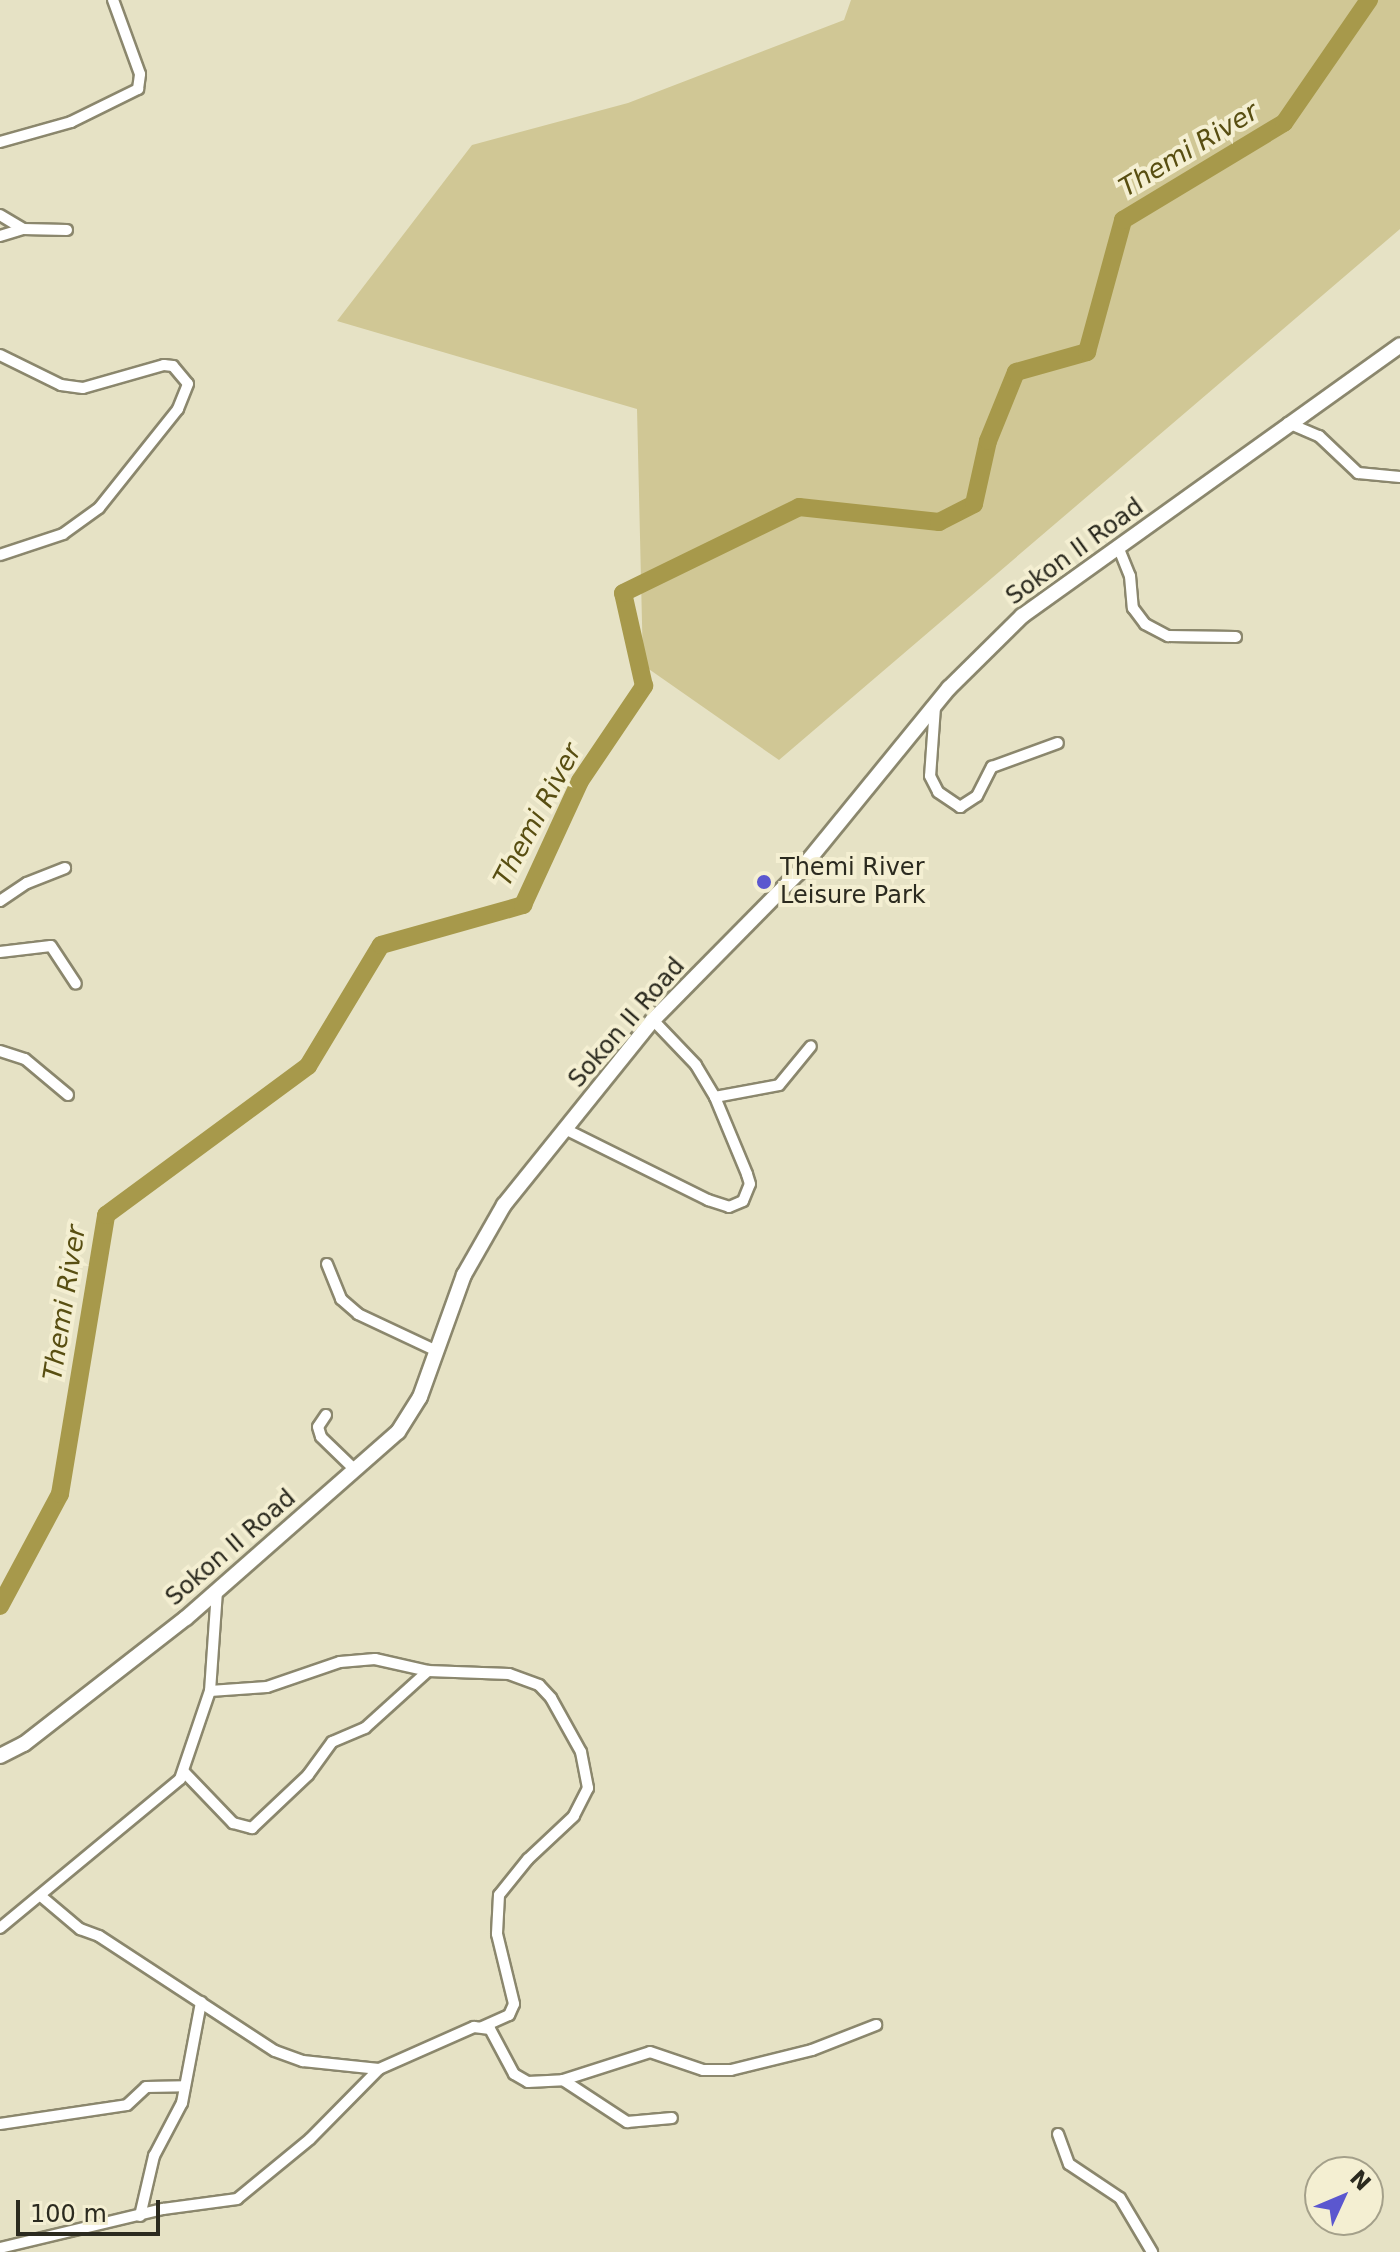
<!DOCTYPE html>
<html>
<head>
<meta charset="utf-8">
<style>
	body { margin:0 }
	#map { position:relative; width:1400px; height:2252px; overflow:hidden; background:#e6e2c5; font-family:"DejaVu Sans",sans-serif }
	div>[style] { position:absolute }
	.green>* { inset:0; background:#d0c795 }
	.river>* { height:18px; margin:-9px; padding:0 9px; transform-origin:9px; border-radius:9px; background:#a7994b }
	.roads { filter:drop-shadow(2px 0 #8b876d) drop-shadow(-2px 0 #8b876d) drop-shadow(0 2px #8b876d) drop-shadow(0 -2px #8b876d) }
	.street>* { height:10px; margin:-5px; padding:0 5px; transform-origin:5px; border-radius:5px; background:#fff }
	.secondary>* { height:14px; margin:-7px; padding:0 7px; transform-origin:7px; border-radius:7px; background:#fff }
	.dots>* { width:22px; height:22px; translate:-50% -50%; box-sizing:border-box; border:4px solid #f4efd2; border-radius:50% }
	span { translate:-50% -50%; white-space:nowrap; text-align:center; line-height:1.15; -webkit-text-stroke:8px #f4efd2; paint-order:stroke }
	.street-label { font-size:24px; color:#2b2a1f }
	.poi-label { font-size:24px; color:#2b2a1f }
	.left { translate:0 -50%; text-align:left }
	.water-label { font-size:26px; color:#584e11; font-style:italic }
	.north { position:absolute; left:1304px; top:2156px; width:80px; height:80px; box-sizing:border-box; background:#f4efd2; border:2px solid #a4a08a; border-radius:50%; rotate:46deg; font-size:22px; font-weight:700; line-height:32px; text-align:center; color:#2b2a1f }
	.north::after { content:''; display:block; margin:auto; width:28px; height:36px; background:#5b57cf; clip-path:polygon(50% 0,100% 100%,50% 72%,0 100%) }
	.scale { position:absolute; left:16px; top:2200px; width:144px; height:36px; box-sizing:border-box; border:4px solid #2b2a1f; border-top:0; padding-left:10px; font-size:24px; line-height:28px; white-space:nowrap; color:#2b2a1f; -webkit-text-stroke:6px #f4efd2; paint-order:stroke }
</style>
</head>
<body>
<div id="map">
	<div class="green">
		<i style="clip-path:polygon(851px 0,1400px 0,1400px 229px,779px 760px,643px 665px,637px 409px,337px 321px,472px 145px,628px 103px,844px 20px)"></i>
	</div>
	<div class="river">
		<i style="left:0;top:1606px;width:127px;rotate:-61.8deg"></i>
		<i style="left:60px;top:1494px;width:283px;rotate:-80.6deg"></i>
		<i style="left:106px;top:1215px;width:251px;rotate:-36.4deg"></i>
		<i style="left:308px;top:1066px;width:141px;rotate:-58.9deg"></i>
		<i style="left:381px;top:945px;width:148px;rotate:-15.7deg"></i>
		<i style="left:523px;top:905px;width:136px;rotate:-65.3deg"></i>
		<i style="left:580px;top:781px;width:115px;rotate:-56deg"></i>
		<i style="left:644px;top:686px;width:95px;rotate:-102.7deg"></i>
		<i style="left:623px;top:593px;width:196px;rotate:-26deg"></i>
		<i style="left:799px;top:507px;width:141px;rotate:6.1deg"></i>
		<i style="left:939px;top:522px;width:39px;rotate:-27deg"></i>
		<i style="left:974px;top:504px;width:65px;rotate:-77.5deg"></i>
		<i style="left:988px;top:441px;width:74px;rotate:-67.9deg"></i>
		<i style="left:1016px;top:372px;width:74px;rotate:-15.7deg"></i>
		<i style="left:1087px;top:352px;width:137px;rotate:-74.7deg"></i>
		<i style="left:1123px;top:220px;width:188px;rotate:-31.1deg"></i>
		<i style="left:1284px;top:123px;width:150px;rotate:-55.4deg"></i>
	</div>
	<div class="roads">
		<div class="street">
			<i style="left:0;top:142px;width:74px;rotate:-15.7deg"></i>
			<i style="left:71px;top:122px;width:75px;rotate:-26.2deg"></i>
			<i style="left:138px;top:89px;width:15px;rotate:-82deg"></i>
			<i style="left:140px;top:74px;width:79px;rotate:-110deg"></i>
			<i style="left:0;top:215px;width:27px;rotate:31deg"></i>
			<i style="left:23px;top:229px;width:44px;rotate:1.3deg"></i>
			<i style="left:0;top:236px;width:24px;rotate:-17deg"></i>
			<i style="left:0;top:355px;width:68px;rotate:26.2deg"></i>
			<i style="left:61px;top:385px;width:22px;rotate:8deg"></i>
			<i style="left:83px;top:388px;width:84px;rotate:-15.9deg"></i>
			<i style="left:164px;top:365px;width:9px;rotate:6deg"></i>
			<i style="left:173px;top:366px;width:23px;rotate:50deg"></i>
			<i style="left:188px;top:384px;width:27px;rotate:112deg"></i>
			<i style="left:178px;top:409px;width:127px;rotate:128.6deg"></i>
			<i style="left:99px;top:508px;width:44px;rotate:144.2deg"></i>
			<i style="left:63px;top:534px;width:66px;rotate:161.6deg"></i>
			<i style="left:1288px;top:423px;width:34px;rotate:23deg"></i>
			<i style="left:1319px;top:436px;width:54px;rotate:43.5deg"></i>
			<i style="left:1358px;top:473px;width:42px;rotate:5.4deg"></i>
			<i style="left:1119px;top:549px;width:29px;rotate:68deg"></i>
			<i style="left:1130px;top:576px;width:32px;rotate:85deg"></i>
			<i style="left:1133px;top:608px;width:20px;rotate:53deg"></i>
			<i style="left:1145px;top:624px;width:26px;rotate:28deg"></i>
			<i style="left:1168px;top:636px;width:68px;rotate:0.8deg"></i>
			<i style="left:935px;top:707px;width:69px;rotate:94.1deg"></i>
			<i style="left:930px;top:776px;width:18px;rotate:63deg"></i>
			<i style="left:938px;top:792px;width:27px;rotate:34deg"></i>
			<i style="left:960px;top:807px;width:20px;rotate:-33deg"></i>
			<i style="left:977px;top:796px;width:33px;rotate:-63deg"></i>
			<i style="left:992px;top:767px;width:70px;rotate:-20deg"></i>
			<i style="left:0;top:901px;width:32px;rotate:-34deg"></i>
			<i style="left:27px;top:883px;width:41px;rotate:-21.5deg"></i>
			<i style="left:0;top:952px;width:51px;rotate:-6.7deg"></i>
			<i style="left:51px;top:946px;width:45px;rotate:56.7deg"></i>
			<i style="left:0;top:1051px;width:26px;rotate:18deg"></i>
			<i style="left:25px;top:1059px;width:56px;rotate:39.9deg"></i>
			<i style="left:715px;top:1097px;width:65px;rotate:-10.6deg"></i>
			<i style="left:779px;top:1085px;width:50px;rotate:-50.6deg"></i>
			<i style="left:565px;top:1129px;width:160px;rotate:26.4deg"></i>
			<i style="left:708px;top:1200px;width:22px;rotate:18deg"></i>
			<i style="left:729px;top:1207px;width:15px;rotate:-23deg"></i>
			<i style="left:743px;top:1201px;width:18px;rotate:-68deg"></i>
			<i style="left:750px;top:1184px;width:10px;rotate:-107deg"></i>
			<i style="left:747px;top:1174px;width:83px;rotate:-112.6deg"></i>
			<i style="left:715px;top:1097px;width:37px;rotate:-121deg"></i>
			<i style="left:696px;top:1065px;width:62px;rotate:-133.7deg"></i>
			<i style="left:327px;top:1264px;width:38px;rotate:68deg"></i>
			<i style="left:341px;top:1299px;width:23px;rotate:41deg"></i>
			<i style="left:358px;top:1314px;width:87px;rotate:25.1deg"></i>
			<i style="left:326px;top:1415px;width:14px;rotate:124deg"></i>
			<i style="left:318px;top:1427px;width:10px;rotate:73deg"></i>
			<i style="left:321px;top:1437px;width:47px;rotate:44.1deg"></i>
			<i style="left:210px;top:1691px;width:57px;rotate:-4deg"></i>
			<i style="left:267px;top:1687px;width:77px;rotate:-18.9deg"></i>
			<i style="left:340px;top:1662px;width:35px;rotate:-5deg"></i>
			<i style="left:375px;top:1659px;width:54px;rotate:12.8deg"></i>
			<i style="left:428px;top:1671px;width:81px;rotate:2.1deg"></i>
			<i style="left:509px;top:1674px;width:32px;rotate:20deg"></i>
			<i style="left:539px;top:1685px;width:18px;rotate:47deg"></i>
			<i style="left:551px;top:1698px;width:62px;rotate:60.9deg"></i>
			<i style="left:581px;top:1752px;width:37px;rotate:79deg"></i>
			<i style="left:588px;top:1788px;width:31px;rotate:117deg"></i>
			<i style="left:574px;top:1816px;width:63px;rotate:136.9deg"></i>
			<i style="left:528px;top:1859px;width:46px;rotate:128.9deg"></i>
			<i style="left:499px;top:1895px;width:39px;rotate:93deg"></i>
			<i style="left:497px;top:1934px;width:72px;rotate:76.3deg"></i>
			<i style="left:514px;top:2004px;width:12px;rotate:114deg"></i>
			<i style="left:509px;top:2015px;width:30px;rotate:156deg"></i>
			<i style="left:184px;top:1772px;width:71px;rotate:46.1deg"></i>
			<i style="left:233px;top:1823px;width:20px;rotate:15deg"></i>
			<i style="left:252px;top:1828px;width:77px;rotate:-43.4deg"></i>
			<i style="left:308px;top:1775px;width:41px;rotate:-54deg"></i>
			<i style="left:332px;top:1742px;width:36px;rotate:-23deg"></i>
			<i style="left:365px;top:1728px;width:85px;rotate:-42.1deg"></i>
			<i style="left:42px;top:1897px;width:50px;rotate:40.1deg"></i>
			<i style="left:80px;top:1929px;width:20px;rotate:20deg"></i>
			<i style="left:99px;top:1936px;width:210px;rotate:33.2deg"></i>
			<i style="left:275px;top:2051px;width:30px;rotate:20deg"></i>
			<i style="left:303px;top:2061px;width:76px;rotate:6deg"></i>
			<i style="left:0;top:1928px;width:234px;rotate:-39.6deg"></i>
			<i style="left:180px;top:1779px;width:93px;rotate:-71.2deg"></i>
			<i style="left:210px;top:1691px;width:99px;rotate:-86deg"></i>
			<i style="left:563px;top:2080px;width:77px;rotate:33.3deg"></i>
			<i style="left:627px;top:2122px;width:45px;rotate:-5.1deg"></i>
			<i style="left:0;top:2124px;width:128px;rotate:-8.5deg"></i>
			<i style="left:127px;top:2105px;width:26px;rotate:-43deg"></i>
			<i style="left:146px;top:2087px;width:39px;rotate:-1deg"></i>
			<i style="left:1058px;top:2134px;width:32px;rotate:70deg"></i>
			<i style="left:1069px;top:2164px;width:61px;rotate:33.7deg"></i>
			<i style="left:1120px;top:2198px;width:63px;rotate:59.3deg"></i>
			<i style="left:140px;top:2216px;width:62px;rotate:-76.9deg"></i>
			<i style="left:154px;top:2156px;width:60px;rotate:-62.2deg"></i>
			<i style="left:182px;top:2103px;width:103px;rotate:-79.3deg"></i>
			<i style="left:0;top:2248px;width:168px;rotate:-13.5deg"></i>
			<i style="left:163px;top:2209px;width:75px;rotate:-7.7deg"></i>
			<i style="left:237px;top:2199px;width:94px;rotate:-39.4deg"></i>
			<i style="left:310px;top:2139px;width:98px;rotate:-45.4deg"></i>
			<i style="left:379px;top:2069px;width:104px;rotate:-23.9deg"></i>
			<i style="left:474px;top:2027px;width:16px;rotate:7deg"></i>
			<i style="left:490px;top:2029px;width:51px;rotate:61.9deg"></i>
			<i style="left:514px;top:2074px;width:16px;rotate:30deg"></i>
			<i style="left:528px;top:2082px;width:35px;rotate:-3deg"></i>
			<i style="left:563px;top:2080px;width:91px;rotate:-17.8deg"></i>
			<i style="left:650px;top:2052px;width:56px;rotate:18.8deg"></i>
			<i style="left:703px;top:2070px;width:28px"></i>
			<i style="left:731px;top:2070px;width:83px;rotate:-13.9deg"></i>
			<i style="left:812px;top:2050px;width:69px;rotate:-21.3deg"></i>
		</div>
		<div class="secondary">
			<i style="left:0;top:1756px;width:27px;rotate:-27deg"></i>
			<i style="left:24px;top:1744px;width:205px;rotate:-37.9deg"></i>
			<i style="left:186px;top:1618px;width:282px;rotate:-41.3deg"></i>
			<i style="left:398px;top:1432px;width:41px;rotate:-57.8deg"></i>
			<i style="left:420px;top:1397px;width:130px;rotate:-70.2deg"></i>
			<i style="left:464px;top:1275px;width:81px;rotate:-60.3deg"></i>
			<i style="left:504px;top:1205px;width:238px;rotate:-51.2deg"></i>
			<i style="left:653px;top:1020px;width:206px;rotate:-45.4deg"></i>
			<i style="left:798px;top:873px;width:239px;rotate:-50.8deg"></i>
			<i style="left:949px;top:688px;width:103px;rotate:-44.6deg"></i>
			<i style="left:1022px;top:616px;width:465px;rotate:-35.6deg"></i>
		</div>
	</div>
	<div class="dots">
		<i style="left:764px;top:882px;background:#5b57cf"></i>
	</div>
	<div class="street-label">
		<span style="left:1075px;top:552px;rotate:-36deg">Sokon II Road</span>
		<span style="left:627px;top:1023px;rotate:-49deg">Sokon II Road</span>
		<span style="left:231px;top:1548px;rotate:-41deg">Sokon II Road</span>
	</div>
	<div class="poi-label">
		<span class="left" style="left:780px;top:882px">Themi River<br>Leisure Park</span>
	</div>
	<div class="water-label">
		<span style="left:1189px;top:150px;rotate:-31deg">Themi River</span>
		<span style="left:538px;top:815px;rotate:-62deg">Themi River</span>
		<span style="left:65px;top:1303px;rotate:-81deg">Themi River</span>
	</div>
	<div class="north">N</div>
	<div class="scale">100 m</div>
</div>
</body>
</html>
